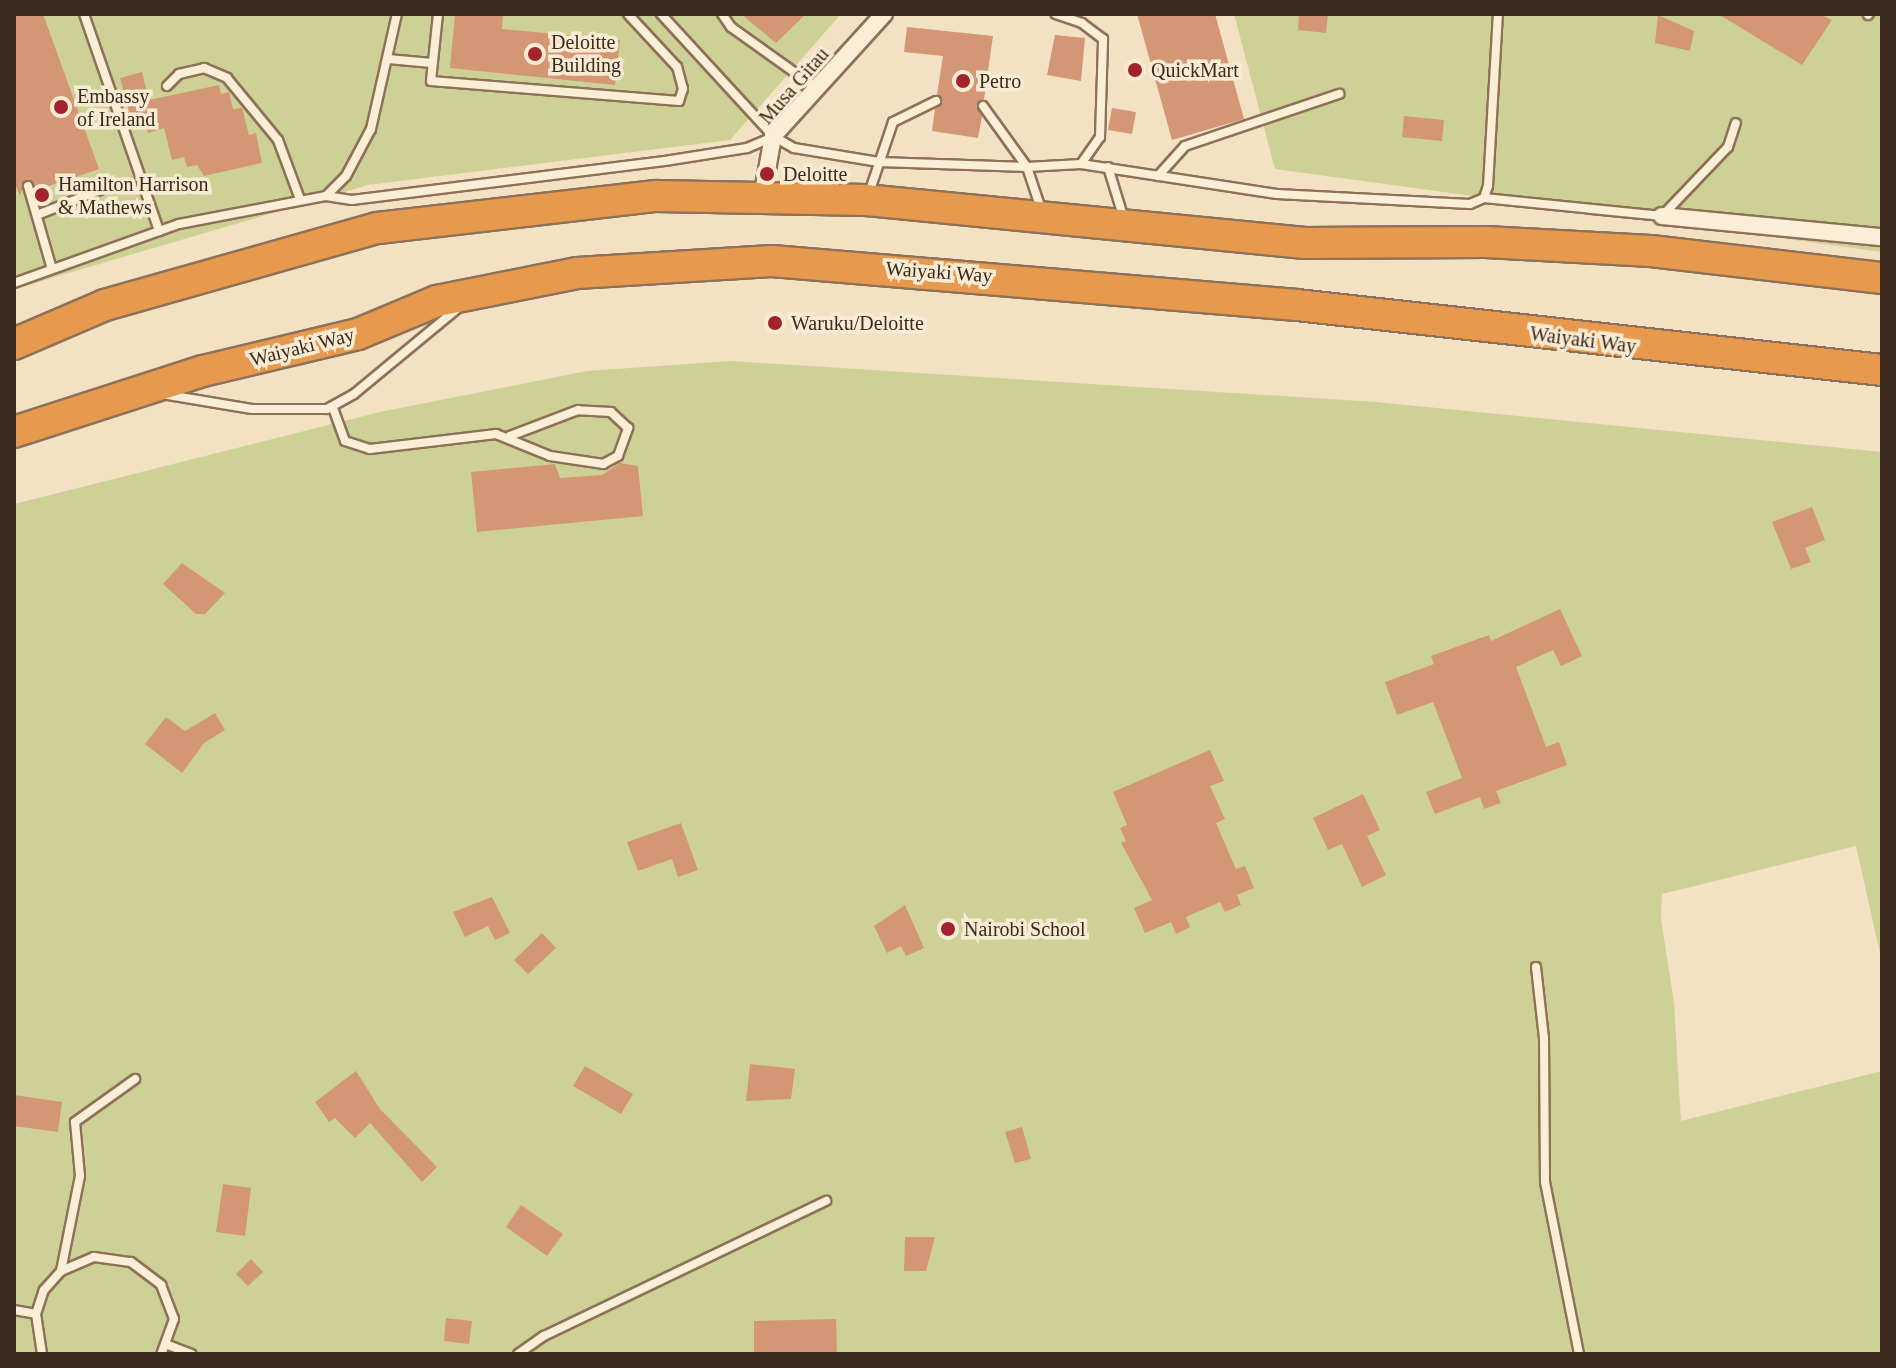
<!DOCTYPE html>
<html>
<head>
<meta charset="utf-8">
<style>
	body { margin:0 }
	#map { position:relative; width:1896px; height:1368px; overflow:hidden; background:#f2e1c3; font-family:Georgia,serif }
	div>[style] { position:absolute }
	.green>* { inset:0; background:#ced196 }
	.building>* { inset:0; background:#d39776 }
	.roads { filter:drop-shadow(2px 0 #8e7158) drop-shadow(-2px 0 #8e7158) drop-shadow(0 2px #8e7158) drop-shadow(0 -2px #8e7158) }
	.lane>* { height:8px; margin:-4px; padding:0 4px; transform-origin:4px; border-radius:4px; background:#fbeed7 }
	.street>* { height:16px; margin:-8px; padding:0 8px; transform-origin:8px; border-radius:8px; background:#fbeed7 }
	.highway>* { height:30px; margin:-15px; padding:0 15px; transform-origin:15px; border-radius:15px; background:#e79a4d }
	.dots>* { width:22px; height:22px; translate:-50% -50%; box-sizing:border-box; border:4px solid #f8ebd3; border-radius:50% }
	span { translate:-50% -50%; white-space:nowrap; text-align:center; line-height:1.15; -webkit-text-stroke:7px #f8ebd3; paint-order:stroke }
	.poi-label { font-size:20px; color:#3c2a1d }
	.left { translate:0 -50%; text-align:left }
	.street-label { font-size:20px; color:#3c2a1d }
	.frame { position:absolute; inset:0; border:16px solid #3c2a1d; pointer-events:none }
</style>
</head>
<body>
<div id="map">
	<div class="green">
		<i style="clip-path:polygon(14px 14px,841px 14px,730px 140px,368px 185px,14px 289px)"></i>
		<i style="clip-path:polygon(1234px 14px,1882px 14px,1882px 252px,1275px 169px)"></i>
		<i style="clip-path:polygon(730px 361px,1376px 402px,1882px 452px,1882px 962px,1856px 846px,1662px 894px,1661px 919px,1674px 1003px,1681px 1121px,1882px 1071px,1882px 1354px,14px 1354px,14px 504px,380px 412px,587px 371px)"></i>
	</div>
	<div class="building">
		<i style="clip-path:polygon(14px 14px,43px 14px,99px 169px,37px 190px,25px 180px,20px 196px,14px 181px)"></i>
		<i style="clip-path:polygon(455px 14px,503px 14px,502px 29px,620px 40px,615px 85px,450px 68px)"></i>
		<i style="clip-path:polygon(741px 14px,806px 14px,776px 43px)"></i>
		<i style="clip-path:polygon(1137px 14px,1215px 14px,1244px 119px,1172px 140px)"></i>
		<i style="clip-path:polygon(1299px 14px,1328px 14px,1326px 33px,1298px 30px)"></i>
		<i style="clip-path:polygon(1718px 14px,1819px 14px,1832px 20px,1802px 65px)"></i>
		<i style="clip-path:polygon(1658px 15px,1694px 31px,1690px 51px,1655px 43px)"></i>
		<i style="clip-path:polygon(907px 27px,993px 36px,984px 99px,976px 106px,982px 116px,978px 138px,932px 131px,935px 109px,943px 102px,937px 94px,943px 56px,904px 52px)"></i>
		<i style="clip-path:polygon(1055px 35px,1085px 38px,1081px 81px,1047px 75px)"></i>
		<i style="clip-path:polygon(142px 72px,149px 100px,219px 85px,221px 94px,229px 92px,233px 109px,242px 108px,249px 135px,256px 133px,262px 163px,204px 176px,197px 165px,187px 167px,184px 157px,172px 160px,164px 128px,148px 133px,145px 123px,133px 126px,120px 78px)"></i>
		<i style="clip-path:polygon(1112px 108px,1136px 112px,1132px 134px,1108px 130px)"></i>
		<i style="clip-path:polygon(1404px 116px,1444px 120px,1442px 141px,1402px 137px)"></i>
		<i style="clip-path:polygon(620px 463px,638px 466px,643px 516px,477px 532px,471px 472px,555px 464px,560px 478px,602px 475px)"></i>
		<i style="clip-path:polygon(1812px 507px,1825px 540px,1805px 548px,1811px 562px,1791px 569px,1772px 522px)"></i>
		<i style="clip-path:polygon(182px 563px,225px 593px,205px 614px,196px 614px,163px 584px)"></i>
		<i style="clip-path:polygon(1560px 609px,1582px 656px,1561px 666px,1553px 650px,1516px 667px,1546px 747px,1559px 742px,1567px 765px,1496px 791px,1501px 803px,1484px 809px,1480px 797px,1435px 814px,1426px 792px,1462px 778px,1433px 702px,1397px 715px,1385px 682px,1434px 664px,1431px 656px,1489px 635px,1491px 641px)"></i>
		<i style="clip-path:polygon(215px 713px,225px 730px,204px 743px,182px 773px,145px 744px,166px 717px,185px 731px)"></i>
		<i style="clip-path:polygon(1210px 750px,1224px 781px,1210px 786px,1225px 819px,1216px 823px,1236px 869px,1245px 866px,1254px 888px,1237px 895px,1241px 905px,1225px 912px,1220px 902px,1186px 917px,1190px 927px,1176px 934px,1171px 922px,1145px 933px,1134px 908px,1152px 900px,1121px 843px,1126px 841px,1120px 828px,1127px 825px,1113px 792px)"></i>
		<i style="clip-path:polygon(1363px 794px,1380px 830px,1367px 836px,1386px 875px,1362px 887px,1342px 844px,1328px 850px,1313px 818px)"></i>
		<i style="clip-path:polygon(681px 823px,698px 870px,678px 877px,672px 859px,638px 871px,627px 842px)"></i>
		<i style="clip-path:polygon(492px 897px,510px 933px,495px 940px,488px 926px,465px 937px,453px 912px)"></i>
		<i style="clip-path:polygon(905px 905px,924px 948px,906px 956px,901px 946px,887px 953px,874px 926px)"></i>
		<i style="clip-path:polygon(542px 933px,556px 948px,528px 974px,514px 960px)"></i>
		<i style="clip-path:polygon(750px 1064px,795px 1069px,791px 1099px,746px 1101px)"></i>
		<i style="clip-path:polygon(585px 1066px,633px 1094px,621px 1114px,573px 1086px)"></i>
		<i style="clip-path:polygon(356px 1071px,380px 1109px,437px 1167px,422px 1182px,370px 1123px,355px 1138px,335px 1118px,329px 1122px,315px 1102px)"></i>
		<i style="clip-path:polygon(14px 1095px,62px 1102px,58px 1132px,14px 1126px)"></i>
		<i style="clip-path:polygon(1022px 1127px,1031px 1159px,1015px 1163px,1005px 1132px)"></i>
		<i style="clip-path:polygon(223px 1184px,251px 1188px,245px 1236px,216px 1232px)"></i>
		<i style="clip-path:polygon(521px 1205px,563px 1234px,547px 1256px,506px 1227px)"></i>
		<i style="clip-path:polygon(905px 1237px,935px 1237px,926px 1271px,904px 1271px)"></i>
		<i style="clip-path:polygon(251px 1259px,263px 1272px,248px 1286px,236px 1274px)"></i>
		<i style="clip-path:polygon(446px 1318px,472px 1321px,469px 1344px,444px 1341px)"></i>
		<i style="clip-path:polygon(836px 1319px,837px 1353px,754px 1352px,754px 1321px)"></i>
	</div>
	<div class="roads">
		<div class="lane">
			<i style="left:84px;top:14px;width:230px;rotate:70.9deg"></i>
			<i style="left:438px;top:14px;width:67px;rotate:96deg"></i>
			<i style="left:431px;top:81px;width:249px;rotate:4.6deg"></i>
			<i style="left:679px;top:101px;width:13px;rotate:-72deg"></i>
			<i style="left:683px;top:89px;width:23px;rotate:-105deg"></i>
			<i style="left:677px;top:67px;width:72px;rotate:-132.8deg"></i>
			<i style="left:661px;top:14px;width:166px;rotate:47.4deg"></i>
			<i style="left:773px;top:136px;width:24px;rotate:30deg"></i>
			<i style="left:794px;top:148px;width:86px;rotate:9.4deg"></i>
			<i style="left:879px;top:162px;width:148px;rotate:1.9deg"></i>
			<i style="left:1027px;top:167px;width:54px;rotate:-3.2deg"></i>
			<i style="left:1081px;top:164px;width:33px;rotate:-55deg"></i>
			<i style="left:1100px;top:137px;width:98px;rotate:-88.2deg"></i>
			<i style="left:1103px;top:39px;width:26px;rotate:-143deg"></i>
			<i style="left:1082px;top:23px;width:28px;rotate:-161deg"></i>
			<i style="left:722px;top:14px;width:16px;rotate:55deg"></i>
			<i style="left:731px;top:27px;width:107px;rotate:35.5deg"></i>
			<i style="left:1868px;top:15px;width:1px;rotate:-45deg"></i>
			<i style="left:388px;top:59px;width:44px;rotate:5.2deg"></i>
			<i style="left:167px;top:86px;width:17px;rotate:-45deg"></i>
			<i style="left:179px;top:74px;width:26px;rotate:-13deg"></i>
			<i style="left:204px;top:68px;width:25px;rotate:23deg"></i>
			<i style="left:227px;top:78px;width:80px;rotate:50.6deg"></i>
			<i style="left:278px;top:140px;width:63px;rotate:69.6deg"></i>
			<i style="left:983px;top:106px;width:75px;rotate:54.2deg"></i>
			<i style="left:1027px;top:167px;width:44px;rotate:71.6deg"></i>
			<i style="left:1081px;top:164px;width:198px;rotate:8.7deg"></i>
			<i style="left:1277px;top:194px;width:193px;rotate:3deg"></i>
			<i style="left:1470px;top:204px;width:15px;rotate:-23deg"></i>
			<i style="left:1484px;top:198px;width:13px;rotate:-72deg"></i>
			<i style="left:1488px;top:186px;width:172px;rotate:-86.7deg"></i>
			<i style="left:1108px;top:167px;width:54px;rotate:72.9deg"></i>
			<i style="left:1158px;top:176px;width:40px;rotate:-48deg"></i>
			<i style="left:1185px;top:146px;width:163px;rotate:-18.7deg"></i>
			<i style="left:28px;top:186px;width:86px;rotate:73.9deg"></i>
			<i style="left:326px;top:196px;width:26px;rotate:9deg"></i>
			<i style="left:352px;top:200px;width:321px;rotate:-7.1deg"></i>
			<i style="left:671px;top:160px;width:77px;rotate:-9deg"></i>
			<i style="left:747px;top:148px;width:28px;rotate:-23deg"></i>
			<i style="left:868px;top:196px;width:78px;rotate:-71.3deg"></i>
			<i style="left:893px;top:122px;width:48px;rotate:-26deg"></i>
			<i style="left:1484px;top:198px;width:179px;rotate:5.8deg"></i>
			<i style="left:1662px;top:216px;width:95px;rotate:-46.3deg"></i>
			<i style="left:1728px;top:147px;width:25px;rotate:-72deg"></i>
			<i style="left:37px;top:215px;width:68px;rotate:-21.6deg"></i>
			<i style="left:14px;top:283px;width:175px;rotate:-19.7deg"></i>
			<i style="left:179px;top:224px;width:150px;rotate:-10.8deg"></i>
			<i style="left:326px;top:196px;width:28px;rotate:-45deg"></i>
			<i style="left:346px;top:176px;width:53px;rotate:-62deg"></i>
			<i style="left:371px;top:129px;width:118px;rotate:-77.3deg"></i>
			<i style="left:162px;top:394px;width:91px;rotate:9.5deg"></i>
			<i style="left:252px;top:409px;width:75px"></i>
			<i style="left:327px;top:409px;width:31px;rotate:-29deg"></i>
			<i style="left:354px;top:394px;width:136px;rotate:-39.6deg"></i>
			<i style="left:333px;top:408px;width:35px;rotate:70deg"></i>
			<i style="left:345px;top:441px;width:26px;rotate:18deg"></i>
			<i style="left:370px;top:449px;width:127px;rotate:-6.8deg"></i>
			<i style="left:496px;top:434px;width:58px;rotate:22.2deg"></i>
			<i style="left:550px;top:456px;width:54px;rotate:8.6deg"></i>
			<i style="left:603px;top:464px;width:17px;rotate:-28deg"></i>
			<i style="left:618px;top:456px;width:30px;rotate:-70deg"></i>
			<i style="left:628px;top:428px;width:23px;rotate:-137deg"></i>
			<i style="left:611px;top:412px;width:33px;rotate:-177deg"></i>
			<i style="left:578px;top:410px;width:73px;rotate:159.1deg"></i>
			<i style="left:1536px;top:967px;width:71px;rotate:83.6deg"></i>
			<i style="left:1544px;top:1038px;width:144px;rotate:89.6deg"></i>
			<i style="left:1545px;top:1182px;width:175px;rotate:78.8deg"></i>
			<i style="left:61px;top:1271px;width:97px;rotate:-78.7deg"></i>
			<i style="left:80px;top:1176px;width:54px;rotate:-95.3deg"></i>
			<i style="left:75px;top:1122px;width:74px;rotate:-35.6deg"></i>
			<i style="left:14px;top:1310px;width:22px;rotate:10deg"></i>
			<i style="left:168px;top:1345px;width:25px;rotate:21deg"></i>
			<i style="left:42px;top:1354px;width:40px;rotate:-98.5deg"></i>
			<i style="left:36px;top:1314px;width:25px;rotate:-72deg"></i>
			<i style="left:44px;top:1290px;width:25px;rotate:-48deg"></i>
			<i style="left:61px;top:1271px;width:36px;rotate:-23deg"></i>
			<i style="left:94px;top:1257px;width:37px;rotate:8deg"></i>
			<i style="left:131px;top:1262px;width:38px;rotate:37deg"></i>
			<i style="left:161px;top:1285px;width:36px;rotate:69deg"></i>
			<i style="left:174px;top:1319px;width:37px;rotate:110deg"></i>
			<i style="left:518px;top:1354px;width:32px;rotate:-35deg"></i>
			<i style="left:544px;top:1336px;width:313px;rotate:-25.6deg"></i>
		</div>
		<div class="street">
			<i style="left:762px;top:198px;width:63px;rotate:-79.9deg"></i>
			<i style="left:773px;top:136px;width:165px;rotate:-47.7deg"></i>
			<i style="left:1662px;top:216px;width:221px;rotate:5.5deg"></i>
		</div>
		<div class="highway">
			<i style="left:14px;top:344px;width:99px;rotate:-23.2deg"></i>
			<i style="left:105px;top:305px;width:284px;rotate:-15.8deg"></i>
			<i style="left:378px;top:228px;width:280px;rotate:-6.6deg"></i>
			<i style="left:656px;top:196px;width:210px;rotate:1.1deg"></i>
			<i style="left:866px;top:200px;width:441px;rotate:5.6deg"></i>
			<i style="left:1305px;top:243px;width:181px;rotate:-0.3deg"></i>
			<i style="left:1486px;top:242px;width:165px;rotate:3.1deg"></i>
			<i style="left:1651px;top:251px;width:233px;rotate:6.7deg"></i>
			<i style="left:14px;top:432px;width:199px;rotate:-17.9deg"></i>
			<i style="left:203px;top:371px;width:159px;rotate:-13.4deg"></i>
			<i style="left:358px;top:334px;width:86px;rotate:-22.7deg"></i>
			<i style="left:437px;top:301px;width:143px;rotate:-11.3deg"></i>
			<i style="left:577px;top:273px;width:195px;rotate:-3.5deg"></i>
			<i style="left:772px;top:261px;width:527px;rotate:4.79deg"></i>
			<i style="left:1297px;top:305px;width:589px;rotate:6.34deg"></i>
		</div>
	</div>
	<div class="dots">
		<i style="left:535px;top:54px;background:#a2232c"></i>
		<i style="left:1135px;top:70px;background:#a2232c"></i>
		<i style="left:963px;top:81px;background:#a2232c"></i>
		<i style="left:61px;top:107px;background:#a2232c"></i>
		<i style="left:767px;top:174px;background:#a2232c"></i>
		<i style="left:42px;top:195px;background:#a2232c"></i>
		<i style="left:775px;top:323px;background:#a2232c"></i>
		<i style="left:948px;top:929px;background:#a2232c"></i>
	</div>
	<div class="poi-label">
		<span class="left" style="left:551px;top:54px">Deloitte<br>Building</span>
		<span class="left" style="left:1151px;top:70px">QuickMart</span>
		<span class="left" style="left:979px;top:81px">Petro</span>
		<span class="left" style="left:77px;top:108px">Embassy<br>of Ireland</span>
		<span class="left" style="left:783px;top:174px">Deloitte</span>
		<span class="left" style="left:58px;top:196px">Hamilton Harrison<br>&amp; Mathews</span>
		<span class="left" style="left:791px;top:323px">Waruku/Deloitte</span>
		<span class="left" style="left:964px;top:929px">Nairobi School</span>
	</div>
	<div class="street-label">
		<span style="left:794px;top:86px;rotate:-49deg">Musa Gitau</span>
		<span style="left:939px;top:272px;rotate:4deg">Waiyaki Way</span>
		<span style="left:1583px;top:340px;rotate:7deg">Waiyaki Way</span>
		<span style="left:302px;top:347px;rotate:-14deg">Waiyaki Way</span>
	</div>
	<div class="frame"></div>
</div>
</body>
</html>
